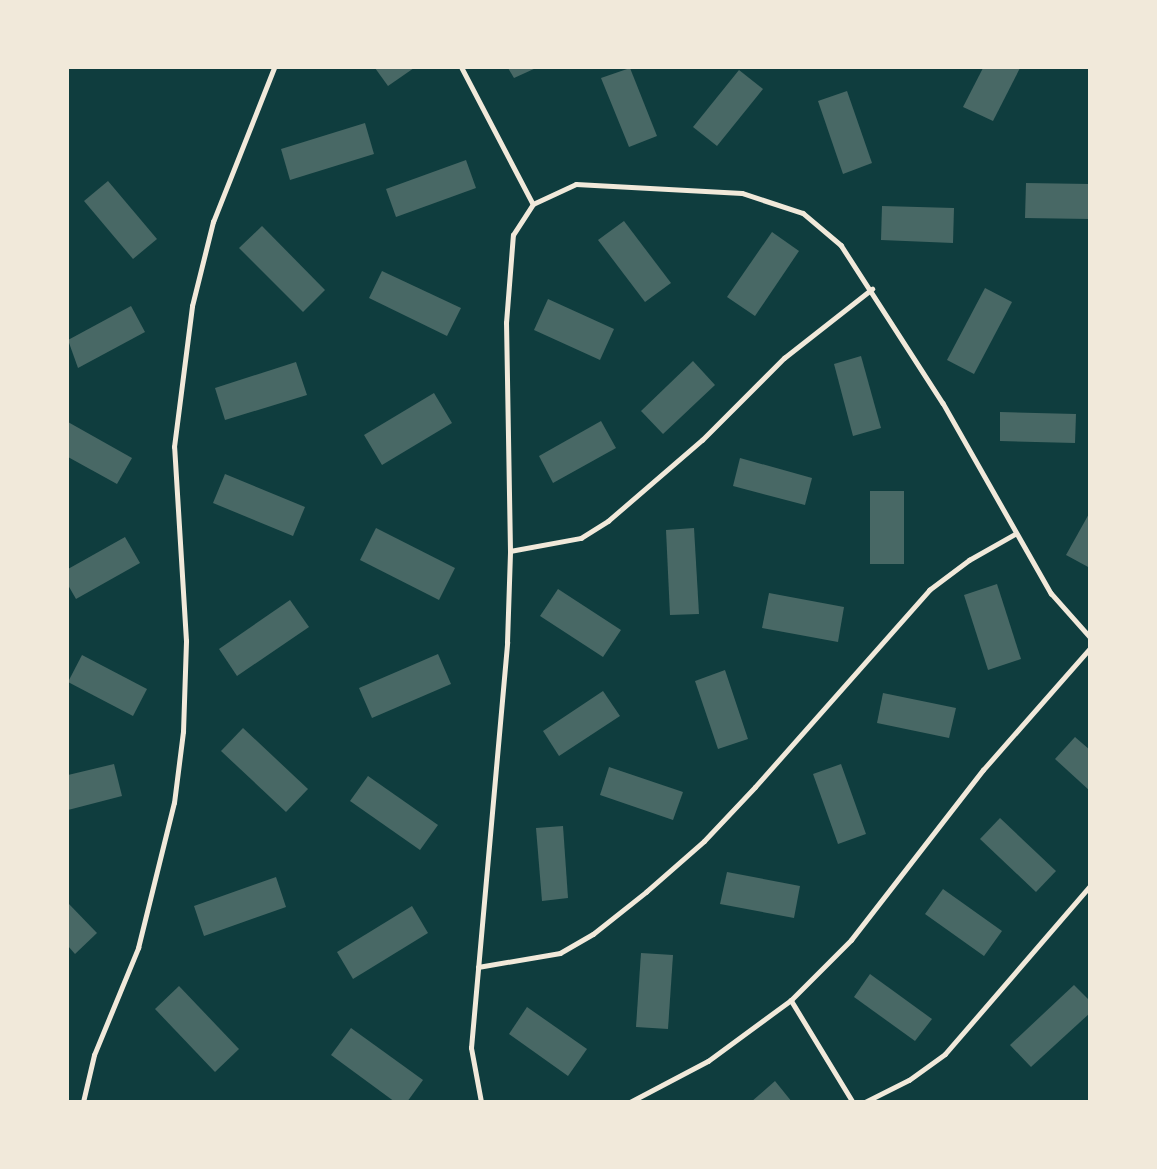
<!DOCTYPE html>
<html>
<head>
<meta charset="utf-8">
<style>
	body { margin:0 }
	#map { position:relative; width:1157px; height:1169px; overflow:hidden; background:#0f3d3e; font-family:"Source Sans 3",sans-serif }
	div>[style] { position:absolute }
	.building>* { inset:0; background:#486865 }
	.service>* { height:4.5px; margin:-2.25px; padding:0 2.25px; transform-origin:2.25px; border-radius:2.25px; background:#f1e9da }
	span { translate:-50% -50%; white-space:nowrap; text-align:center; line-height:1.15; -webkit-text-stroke:4.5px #f1e9da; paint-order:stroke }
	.frame { position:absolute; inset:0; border:69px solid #f1e9da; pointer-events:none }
</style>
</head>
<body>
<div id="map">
	<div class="building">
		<i style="clip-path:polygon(375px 68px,414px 68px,388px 86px)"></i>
		<i style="clip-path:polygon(508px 68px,536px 68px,514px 78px)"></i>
		<i style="clip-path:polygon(630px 68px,657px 136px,629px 147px,601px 78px)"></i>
		<i style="clip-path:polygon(983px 68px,1020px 68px,993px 121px,963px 107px)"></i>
		<i style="clip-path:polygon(739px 70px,763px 89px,717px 146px,693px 127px)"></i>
		<i style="clip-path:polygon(847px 91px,872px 163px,843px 174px,818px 101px)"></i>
		<i style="clip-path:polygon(365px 123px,374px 154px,290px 180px,281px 149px)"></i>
		<i style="clip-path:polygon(466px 160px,476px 188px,396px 217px,386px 189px)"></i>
		<i style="clip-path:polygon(108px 181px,157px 239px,133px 259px,84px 201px)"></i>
		<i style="clip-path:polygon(1026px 183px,1090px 184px,1090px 219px,1025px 218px)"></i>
		<i style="clip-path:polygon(882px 206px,954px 208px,953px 243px,881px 240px)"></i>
		<i style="clip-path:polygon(624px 221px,671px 283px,645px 302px,598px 240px)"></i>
		<i style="clip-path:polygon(262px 226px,325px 290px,303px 312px,239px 248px)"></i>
		<i style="clip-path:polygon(772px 232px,799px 251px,755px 316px,727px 297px)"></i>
		<i style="clip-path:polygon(382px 271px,461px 308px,447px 336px,369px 298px)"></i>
		<i style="clip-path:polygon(985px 288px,1012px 302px,974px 374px,947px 360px)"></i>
		<i style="clip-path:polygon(548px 299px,614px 329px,600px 360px,534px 330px)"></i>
		<i style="clip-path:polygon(131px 306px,145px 332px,78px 368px,68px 340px)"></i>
		<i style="clip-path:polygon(861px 356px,881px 428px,853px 436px,834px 364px)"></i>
		<i style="clip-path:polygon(693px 361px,715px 385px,663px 434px,641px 411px)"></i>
		<i style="clip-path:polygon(296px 362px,307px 395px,225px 420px,215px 388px)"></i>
		<i style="clip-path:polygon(434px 393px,452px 423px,382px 465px,364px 435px)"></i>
		<i style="clip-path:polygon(1000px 412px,1076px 414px,1075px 443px,1000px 441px)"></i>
		<i style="clip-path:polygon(601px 421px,616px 448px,553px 483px,539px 456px)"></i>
		<i style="clip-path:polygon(68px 422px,132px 458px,117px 484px,68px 457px)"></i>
		<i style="clip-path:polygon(740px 458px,812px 478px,805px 505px,733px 486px)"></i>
		<i style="clip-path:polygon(225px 474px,305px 507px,293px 536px,213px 503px)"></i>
		<i style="clip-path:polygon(870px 491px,904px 491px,904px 564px,870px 564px)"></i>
		<i style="clip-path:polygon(1090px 512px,1090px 568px,1066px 555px)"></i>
		<i style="clip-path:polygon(376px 528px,455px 568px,439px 600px,360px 560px)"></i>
		<i style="clip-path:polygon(694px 528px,699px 614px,670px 615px,666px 530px)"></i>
		<i style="clip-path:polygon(125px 537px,140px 563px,76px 599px,68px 585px,68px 569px)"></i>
		<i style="clip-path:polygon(997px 584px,1021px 659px,988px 670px,964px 595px)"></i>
		<i style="clip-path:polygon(558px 589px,621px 630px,603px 657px,540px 616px)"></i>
		<i style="clip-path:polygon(769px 593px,844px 607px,838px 642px,762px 628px)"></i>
		<i style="clip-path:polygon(290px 600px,309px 627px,237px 676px,219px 649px)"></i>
		<i style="clip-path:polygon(438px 654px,451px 684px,372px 718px,359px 688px)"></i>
		<i style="clip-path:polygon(82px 655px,147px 689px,133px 716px,68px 682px)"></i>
		<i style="clip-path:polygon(725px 670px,748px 739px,718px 749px,695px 681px)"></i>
		<i style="clip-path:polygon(603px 691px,620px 716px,559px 756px,543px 731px)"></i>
		<i style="clip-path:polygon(883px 693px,956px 708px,949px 738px,877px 723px)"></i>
		<i style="clip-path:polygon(243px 728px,308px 789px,286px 812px,221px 751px)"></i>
		<i style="clip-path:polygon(1075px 737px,1090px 750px,1090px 791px,1055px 759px)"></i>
		<i style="clip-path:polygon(114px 764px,122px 796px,68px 810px,68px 775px)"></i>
		<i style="clip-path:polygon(841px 764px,866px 834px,838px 844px,813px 774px)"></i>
		<i style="clip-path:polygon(609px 767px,683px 792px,673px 820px,600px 795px)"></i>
		<i style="clip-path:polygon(368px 776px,438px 825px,420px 850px,350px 801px)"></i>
		<i style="clip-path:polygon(1000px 818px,1056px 871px,1036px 892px,980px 839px)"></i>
		<i style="clip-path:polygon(563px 826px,568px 898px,542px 901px,536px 828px)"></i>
		<i style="clip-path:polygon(727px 872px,800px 886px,794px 918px,720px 904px)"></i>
		<i style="clip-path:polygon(276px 877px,286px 907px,204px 936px,194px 906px)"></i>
		<i style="clip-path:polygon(943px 889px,1002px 931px,984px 956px,925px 914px)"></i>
		<i style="clip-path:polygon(68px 903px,97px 933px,75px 954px,68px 946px)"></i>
		<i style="clip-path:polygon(412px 906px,428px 933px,353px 979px,337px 952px)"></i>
		<i style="clip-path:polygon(641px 953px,673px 955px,668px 1029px,636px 1027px)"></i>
		<i style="clip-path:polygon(870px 974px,932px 1019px,915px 1041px,854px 997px)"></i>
		<i style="clip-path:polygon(1074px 985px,1090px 1001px,1090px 1013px,1031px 1067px,1010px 1045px)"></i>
		<i style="clip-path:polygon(179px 986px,239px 1049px,215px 1072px,155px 1009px)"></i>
		<i style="clip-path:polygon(527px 1007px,587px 1049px,568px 1076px,509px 1034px)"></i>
		<i style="clip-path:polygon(351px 1028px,423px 1080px,407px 1102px,395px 1102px,331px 1055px)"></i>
		<i style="clip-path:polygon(775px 1081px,792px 1102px,751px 1102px)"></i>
	</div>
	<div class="service">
		<i style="left:462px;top:68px;width:153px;rotate:62.4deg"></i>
		<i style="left:510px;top:551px;width:72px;rotate:-10.4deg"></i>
		<i style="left:581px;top:538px;width:32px;rotate:-32deg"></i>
		<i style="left:608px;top:521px;width:124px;rotate:-40.8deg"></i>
		<i style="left:702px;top:440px;width:116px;rotate:-45deg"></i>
		<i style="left:784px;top:358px;width:112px;rotate:-38.1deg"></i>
		<i style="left:478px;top:967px;width:83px;rotate:-9.7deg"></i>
		<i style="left:560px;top:953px;width:38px;rotate:-30deg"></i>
		<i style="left:593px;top:934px;width:68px;rotate:-38.4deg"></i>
		<i style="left:646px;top:892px;width:77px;rotate:-41.3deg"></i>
		<i style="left:704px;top:841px;width:74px;rotate:-46.6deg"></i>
		<i style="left:755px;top:787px;width:263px;rotate:-48.5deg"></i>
		<i style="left:929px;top:590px;width:50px;rotate:-36.9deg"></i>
		<i style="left:969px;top:560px;width:53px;rotate:-29.5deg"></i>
		<i style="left:791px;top:1000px;width:119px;rotate:58.7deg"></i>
		<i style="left:83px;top:1102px;width:48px;rotate:-76.8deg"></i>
		<i style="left:94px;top:1055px;width:116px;rotate:-67.6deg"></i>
		<i style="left:138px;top:948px;width:149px;rotate:-76.1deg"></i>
		<i style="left:174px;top:803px;width:72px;rotate:-82.8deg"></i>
		<i style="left:183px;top:732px;width:91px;rotate:-88.1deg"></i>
		<i style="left:186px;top:641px;width:194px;rotate:-93.5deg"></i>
		<i style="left:174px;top:447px;width:142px;rotate:-82.7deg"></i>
		<i style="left:192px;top:306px;width:87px;rotate:-76deg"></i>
		<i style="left:213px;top:222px;width:166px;rotate:-68.4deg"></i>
		<i style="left:481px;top:1102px;width:55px;rotate:-100.5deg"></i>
		<i style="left:471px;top:1048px;width:407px;rotate:-84.9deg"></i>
		<i style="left:507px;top:643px;width:92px;rotate:-88.1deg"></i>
		<i style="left:510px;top:551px;width:228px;rotate:-91deg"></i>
		<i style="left:506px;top:323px;width:88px;rotate:-85.5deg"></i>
		<i style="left:513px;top:235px;width:37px;rotate:-57deg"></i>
		<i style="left:533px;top:204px;width:47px;rotate:-24.9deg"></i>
		<i style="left:576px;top:184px;width:166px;rotate:3.1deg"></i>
		<i style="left:742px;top:193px;width:64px;rotate:18.2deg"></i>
		<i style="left:803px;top:213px;width:50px;rotate:40.1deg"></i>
		<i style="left:841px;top:245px;width:188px;rotate:57.2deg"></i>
		<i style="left:943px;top:403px;width:219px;rotate:60.4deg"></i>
		<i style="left:1051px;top:593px;width:59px;rotate:48.4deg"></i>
		<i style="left:630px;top:1102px;width:88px;rotate:-27.7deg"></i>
		<i style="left:708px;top:1061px;width:103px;rotate:-36.3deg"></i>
		<i style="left:791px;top:1000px;width:85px;rotate:-45deg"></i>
		<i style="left:851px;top:940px;width:215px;rotate:-52.2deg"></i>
		<i style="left:983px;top:770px;width:162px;rotate:-48.7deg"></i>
		<i style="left:865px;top:1102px;width:49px;rotate:-26.6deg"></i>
		<i style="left:909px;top:1080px;width:44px;rotate:-35.8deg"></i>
		<i style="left:945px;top:1054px;width:222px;rotate:-49.2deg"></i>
	</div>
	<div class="frame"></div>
</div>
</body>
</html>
